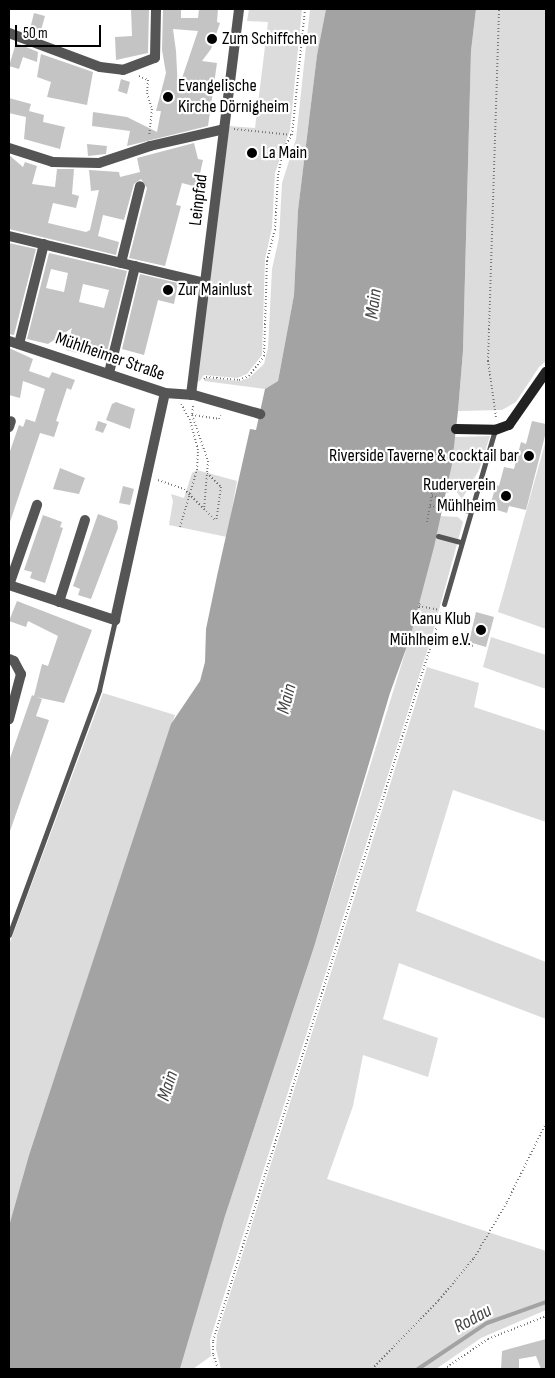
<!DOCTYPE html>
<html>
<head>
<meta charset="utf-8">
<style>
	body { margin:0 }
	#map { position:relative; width:555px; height:1378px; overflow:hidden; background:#fff; font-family:"Sofia Sans Condensed",sans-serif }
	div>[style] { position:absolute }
	.green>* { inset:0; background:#dcdcdc }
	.water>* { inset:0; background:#a3a3a3 }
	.stream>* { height:4px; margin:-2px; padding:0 2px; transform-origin:2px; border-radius:2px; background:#a3a3a3 }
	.building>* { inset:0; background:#c4c4c4 }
	.path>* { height:2px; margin-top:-1px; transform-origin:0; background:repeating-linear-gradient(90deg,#777 0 1px,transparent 0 3.5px) }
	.lane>* { height:5px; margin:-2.5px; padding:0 2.5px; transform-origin:2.5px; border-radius:2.5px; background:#555 }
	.street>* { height:10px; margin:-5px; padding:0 5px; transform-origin:5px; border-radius:5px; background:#555 }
	.secondary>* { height:10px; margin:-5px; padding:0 5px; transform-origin:5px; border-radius:5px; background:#222 }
	.dots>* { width:14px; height:14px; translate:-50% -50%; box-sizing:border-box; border:2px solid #fff; border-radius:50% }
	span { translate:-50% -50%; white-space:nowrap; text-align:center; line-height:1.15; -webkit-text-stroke:4.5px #fff; paint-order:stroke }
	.poi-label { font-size:18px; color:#000 }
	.left { translate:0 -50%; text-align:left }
	.right { translate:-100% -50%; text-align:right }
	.street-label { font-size:18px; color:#000 }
	.water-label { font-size:19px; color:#444; font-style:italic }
	.frame { position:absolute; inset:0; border:10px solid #000; pointer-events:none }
	.scale { position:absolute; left:15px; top:25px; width:86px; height:22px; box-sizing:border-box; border:2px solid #000; border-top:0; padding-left:6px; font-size:15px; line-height:18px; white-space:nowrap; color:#000; -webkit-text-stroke:4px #fff; paint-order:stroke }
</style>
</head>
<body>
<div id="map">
	<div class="green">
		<i style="clip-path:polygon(249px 9px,302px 9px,290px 130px,275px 173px,272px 228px,265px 259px,262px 355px,247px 374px,237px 378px,204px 375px,200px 381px,195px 382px,229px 126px,255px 128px,268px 22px,247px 21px)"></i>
		<i style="clip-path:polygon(310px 9px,326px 9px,317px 55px,298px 210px,294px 295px,278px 381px,265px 389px,204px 381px,206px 378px,240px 381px,249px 378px,264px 364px,268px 348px,272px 269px,279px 238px,282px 183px,296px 139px)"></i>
		<i style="clip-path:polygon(476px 9px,546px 9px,546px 361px,539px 367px,516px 402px,502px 410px,458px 411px,463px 351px,471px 51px)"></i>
		<i style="clip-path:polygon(490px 436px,479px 470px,462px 499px,455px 490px,444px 494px,455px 437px)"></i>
		<i style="clip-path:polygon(546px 440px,546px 629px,498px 612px)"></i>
		<i style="clip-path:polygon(197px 470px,237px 481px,227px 537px,169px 525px,173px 501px,171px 494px,184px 498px,192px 473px)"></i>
		<i style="clip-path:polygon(440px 516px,458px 517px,463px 522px,433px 632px,210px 1340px,211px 1356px,193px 1369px,180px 1369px,225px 1216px,314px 947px,405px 653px)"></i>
		<i style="clip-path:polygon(491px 637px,546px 655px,546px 689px,483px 667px)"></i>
		<i style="clip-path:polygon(427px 667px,479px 683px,474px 707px,546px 731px,546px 822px,453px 790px,416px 911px,546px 962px,546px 1019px,399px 963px,383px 1019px,438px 1038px,428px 1077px,363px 1055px,353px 1106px,327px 1179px,546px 1251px,546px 1310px,481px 1338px,436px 1369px,221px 1369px,216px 1349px,217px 1335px)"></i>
		<i style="clip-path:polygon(103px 693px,175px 715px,29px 1155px,9px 1226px,9px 945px)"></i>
	</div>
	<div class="water">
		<i style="clip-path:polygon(326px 9px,476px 9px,471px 51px,463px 351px,458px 411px,452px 464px,434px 547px,410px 638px,390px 693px,314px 947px,225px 1216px,180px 1369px,9px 1369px,9px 1226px,29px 1155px,171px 724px,200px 681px,205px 662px,206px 629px,217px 576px,250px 429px,256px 430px,265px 389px,278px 381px,294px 295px,298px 210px,317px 55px)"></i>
	</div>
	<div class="stream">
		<i style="left:418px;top:1369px;width:83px;rotate:-33.7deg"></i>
		<i style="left:487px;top:1323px;width:63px;rotate:-19.6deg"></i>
	</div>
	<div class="building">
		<i style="clip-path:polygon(131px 9px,149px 9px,148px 53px,116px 60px,115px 37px,132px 36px)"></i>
		<i style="clip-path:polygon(evenodd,163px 9px,181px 9px,181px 18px,198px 18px,199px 9px,218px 9px,217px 22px,220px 23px,211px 49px,202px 61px,217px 63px,208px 126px,127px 146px,130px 131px,92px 126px,93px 112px,127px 117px,157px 132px,161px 111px,156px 111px,166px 73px,162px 50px,163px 9px,173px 29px,198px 31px,178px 90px,176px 51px,173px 29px)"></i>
		<i style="clip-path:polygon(34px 13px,45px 16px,39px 37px,29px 33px)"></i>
		<i style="clip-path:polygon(16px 43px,38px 52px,37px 62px,23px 57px,19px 69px,9px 66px)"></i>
		<i style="clip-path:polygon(41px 54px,93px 72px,87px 105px,47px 97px,51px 82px,37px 77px)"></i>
		<i style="clip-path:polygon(121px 79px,130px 82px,127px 94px,118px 91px)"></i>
		<i style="clip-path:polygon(9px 98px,31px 104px,29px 111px,44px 115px,43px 122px,65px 127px,60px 149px,24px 139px,26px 117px,9px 113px)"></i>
		<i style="clip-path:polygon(194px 143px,198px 159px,203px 160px,197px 187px,182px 183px,176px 205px,181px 206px,165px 266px,129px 258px,147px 188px,141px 179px,134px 184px,124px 220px,103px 215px,98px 236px,119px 242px,116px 255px,9px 229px,9px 155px,23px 167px,25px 162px,37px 166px,32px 184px,55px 187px,57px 169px,74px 169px,72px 194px,79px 196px,76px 208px,53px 203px,48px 223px,86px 232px,90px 230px,99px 190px,91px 191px,89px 170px,119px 172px,120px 177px,140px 172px,137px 158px)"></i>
		<i style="clip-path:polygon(87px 144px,107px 146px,106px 154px,88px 156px)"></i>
		<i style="clip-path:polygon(9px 243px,36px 249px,14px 335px,9px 334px)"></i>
		<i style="clip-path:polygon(evenodd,49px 253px,127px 271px,105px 360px,66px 350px,72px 328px,48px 344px,27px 339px,49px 253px,51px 269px,68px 273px,64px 292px,46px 288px,51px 269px,49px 253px,83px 284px,109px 290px,104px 308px,79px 302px,83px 284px)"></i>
		<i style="clip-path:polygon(140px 274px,178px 283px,174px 304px,158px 300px,144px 355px,122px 349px)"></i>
		<i style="clip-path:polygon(9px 348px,33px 359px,29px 371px,49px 378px,52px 372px,75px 380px,71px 390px,67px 388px,56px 421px,59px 422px,54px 437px,40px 433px,10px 522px,9px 454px,19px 425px,23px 427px,26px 419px,35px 422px,45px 389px,23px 381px,20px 398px,9px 395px)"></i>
		<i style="clip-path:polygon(116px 402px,135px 409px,130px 429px,106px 420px,112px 404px)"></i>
		<i style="clip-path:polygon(98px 421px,107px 424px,103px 433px,95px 430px)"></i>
		<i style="clip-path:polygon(532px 421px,546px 424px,546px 432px,526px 510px,509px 506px,507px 513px,497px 510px,498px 507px,490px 506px,496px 485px,499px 486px,504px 467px,514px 469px,521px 442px,526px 444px)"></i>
		<i style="clip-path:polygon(60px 468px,85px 478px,79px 494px,53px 489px)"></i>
		<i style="clip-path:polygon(123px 486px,134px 489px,130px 505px,119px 503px)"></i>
		<i style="clip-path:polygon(98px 514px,117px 521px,118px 528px,91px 599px,78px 595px,80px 589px,73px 586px)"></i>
		<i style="clip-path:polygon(43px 515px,62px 522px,60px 527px,63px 528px,45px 583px,30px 578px,32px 572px,24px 570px)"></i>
		<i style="clip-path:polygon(17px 601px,92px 630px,64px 703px,36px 697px,42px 699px,36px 716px,49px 720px,10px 831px,9px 761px,32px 695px,34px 696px,42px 664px,48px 666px,58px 636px,28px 621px,26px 627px,9px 621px)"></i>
		<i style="clip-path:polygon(476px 612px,494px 617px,486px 647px,469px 642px)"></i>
		<i style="clip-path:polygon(546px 1339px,546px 1369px,541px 1369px,536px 1356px,519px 1359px,519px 1369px,501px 1369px,502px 1351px)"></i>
	</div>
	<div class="path">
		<i style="left:139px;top:76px;width:10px;rotate:24deg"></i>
		<i style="left:148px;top:80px;width:13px;rotate:94deg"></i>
		<i style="left:147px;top:93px;width:17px;rotate:73deg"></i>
		<i style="left:152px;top:109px;width:28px;rotate:96deg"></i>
		<i style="left:234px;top:129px;width:58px;rotate:5.9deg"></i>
		<i style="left:204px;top:379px;width:3px;rotate:-45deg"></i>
		<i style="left:206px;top:377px;width:33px;rotate:5deg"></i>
		<i style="left:239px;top:380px;width:11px;rotate:-22deg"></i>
		<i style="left:249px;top:376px;width:25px;rotate:-53deg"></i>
		<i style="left:264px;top:356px;width:95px;rotate:-88.2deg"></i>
		<i style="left:267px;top:261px;width:32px;rotate:-76deg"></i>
		<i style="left:275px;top:230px;width:55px;rotate:-86.9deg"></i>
		<i style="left:278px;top:175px;width:29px;rotate:-78deg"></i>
		<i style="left:284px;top:147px;width:14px;rotate:-56deg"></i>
		<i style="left:292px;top:135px;width:127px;rotate:-84.1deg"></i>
		<i style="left:193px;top:406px;width:9px;rotate:96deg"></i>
		<i style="left:192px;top:415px;width:49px;rotate:70.8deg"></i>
		<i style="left:208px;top:461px;width:49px;rotate:94.7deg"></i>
		<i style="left:192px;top:415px;width:27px;rotate:8deg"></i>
		<i style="left:219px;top:419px;width:4px;rotate:-63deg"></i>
		<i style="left:496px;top:417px;width:57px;rotate:-98.1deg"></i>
		<i style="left:488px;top:361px;width:352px;rotate:-88.2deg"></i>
		<i style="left:207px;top:473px;width:20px;rotate:45deg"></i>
		<i style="left:221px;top:487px;width:34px;rotate:98deg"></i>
		<i style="left:158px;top:480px;width:28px;rotate:19deg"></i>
		<i style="left:184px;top:489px;width:45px;rotate:45deg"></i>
		<i style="left:432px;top:496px;width:12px;rotate:9deg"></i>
		<i style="left:444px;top:498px;width:6px;rotate:39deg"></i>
		<i style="left:430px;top:506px;width:17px;rotate:7deg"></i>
		<i style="left:427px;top:522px;width:34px;rotate:-80deg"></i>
		<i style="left:180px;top:527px;width:59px;rotate:-73.4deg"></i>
		<i style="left:197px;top:470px;width:20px;rotate:-87deg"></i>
		<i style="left:198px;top:450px;width:31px;rotate:-105deg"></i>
		<i style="left:190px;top:420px;width:18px;rotate:-119deg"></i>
		<i style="left:419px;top:606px;width:20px;rotate:11deg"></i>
		<i style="left:416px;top:618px;width:16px;rotate:-75deg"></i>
		<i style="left:467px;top:631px;width:13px;rotate:99deg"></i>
		<i style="left:465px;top:644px;width:8px;rotate:14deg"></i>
		<i style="left:218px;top:1369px;width:16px;rotate:-108deg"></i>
		<i style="left:213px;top:1354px;width:13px;rotate:-90deg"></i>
		<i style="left:213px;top:1341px;width:763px;rotate:-72.61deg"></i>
		<i style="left:372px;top:1369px;width:96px;rotate:-45.8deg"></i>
		<i style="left:439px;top:1300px;width:55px;rotate:-50.2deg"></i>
		<i style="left:474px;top:1258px;width:65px;rotate:-59.5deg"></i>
		<i style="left:507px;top:1202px;width:88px;rotate:-63.7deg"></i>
		<i style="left:444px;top:1369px;width:53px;rotate:-34.3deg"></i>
		<i style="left:488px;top:1339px;width:62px;rotate:-21.6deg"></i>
	</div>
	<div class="lane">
		<i style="left:454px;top:507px;width:16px;rotate:15deg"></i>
		<i style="left:438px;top:536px;width:24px;rotate:15deg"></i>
		<i style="left:444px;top:604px;width:181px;rotate:-73.7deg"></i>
		<i style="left:9px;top:935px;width:261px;rotate:-69.8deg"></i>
		<i style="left:99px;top:690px;width:72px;rotate:-77.1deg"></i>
	</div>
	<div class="street">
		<i style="left:9px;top:33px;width:97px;rotate:20.5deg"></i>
		<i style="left:100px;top:67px;width:23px;rotate:7deg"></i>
		<i style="left:123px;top:70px;width:34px;rotate:-21deg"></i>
		<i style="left:155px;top:58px;width:49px;rotate:-88.8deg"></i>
		<i style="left:9px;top:148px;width:46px;rotate:17.7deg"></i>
		<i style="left:53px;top:162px;width:46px;rotate:1.2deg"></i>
		<i style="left:99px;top:163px;width:54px;rotate:-18.4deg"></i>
		<i style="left:150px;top:146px;width:76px;rotate:-12.9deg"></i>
		<i style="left:9px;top:236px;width:202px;rotate:13.5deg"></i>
		<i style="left:121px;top:263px;width:79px;rotate:-76.1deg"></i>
		<i style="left:9px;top:341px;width:164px;rotate:18.4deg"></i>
		<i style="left:165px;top:393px;width:29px;rotate:4deg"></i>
		<i style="left:194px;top:395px;width:69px;rotate:16.1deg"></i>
		<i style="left:19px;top:344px;width:103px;rotate:-76deg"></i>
		<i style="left:109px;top:373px;width:110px;rotate:-76.3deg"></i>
		<i style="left:191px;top:395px;width:389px;rotate:-82.9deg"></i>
		<i style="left:9px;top:427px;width:6px;rotate:-72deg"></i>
		<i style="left:9px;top:585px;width:112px;rotate:18.3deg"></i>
		<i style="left:115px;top:620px;width:232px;rotate:-77.6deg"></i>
		<i style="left:9px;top:585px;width:85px;rotate:-70.7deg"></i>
		<i style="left:59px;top:602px;width:86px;rotate:-72.4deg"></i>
		<i style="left:9px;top:659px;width:5px;rotate:22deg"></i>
		<i style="left:14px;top:661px;width:15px;rotate:62deg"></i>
		<i style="left:21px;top:674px;width:47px;rotate:104.9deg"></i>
	</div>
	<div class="secondary">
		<i style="left:456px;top:429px;width:39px;rotate:1deg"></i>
		<i style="left:495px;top:430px;width:15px;rotate:-20deg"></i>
		<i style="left:509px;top:425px;width:65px;rotate:-55.1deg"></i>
	</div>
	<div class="dots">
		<i style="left:212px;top:39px;background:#000"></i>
		<i style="left:168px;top:97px;background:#000"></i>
		<i style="left:252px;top:153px;background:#000"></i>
		<i style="left:168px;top:290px;background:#000"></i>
		<i style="left:529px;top:456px;background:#000"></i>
		<i style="left:506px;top:496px;background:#000"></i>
		<i style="left:481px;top:630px;background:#000"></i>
	</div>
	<div class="poi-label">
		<span class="left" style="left:222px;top:39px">Zum Schiffchen</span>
		<span class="left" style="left:178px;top:97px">Evangelische<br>Kirche Dörnigheim</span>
		<span class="left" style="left:262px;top:153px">La Main</span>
		<span class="left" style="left:178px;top:290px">Zur Mainlust</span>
		<span class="right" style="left:519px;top:456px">Riverside Taverne &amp; cocktail bar</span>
		<span class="right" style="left:496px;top:496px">Ruderverein<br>Mühlheim</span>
		<span class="right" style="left:471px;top:630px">Kanu Klub<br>Mühlheim e.V.</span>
	</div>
	<div class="street-label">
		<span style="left:199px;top:200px;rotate:-83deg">Leinpfad</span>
		<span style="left:110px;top:357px;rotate:19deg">Mühlheimer Straße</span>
	</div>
	<div class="water-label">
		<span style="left:374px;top:304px;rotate:-83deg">Main</span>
		<span style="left:287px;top:699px;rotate:-76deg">Main</span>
		<span style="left:168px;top:1086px;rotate:-72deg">Main</span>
		<span style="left:473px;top:1319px;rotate:-29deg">Rodau</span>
	</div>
	<div class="frame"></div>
	<div class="scale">50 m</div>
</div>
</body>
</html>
